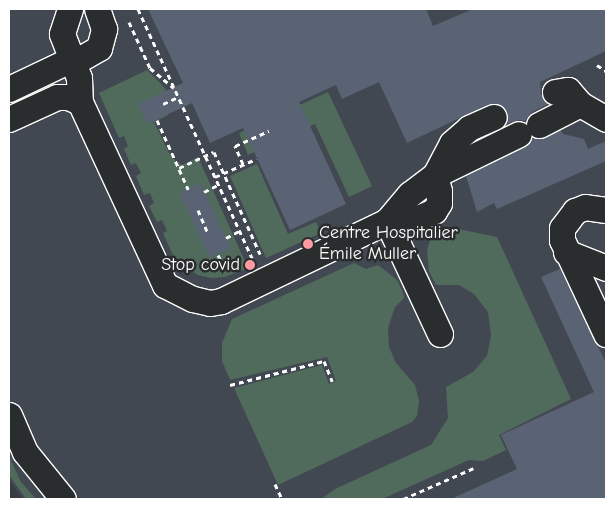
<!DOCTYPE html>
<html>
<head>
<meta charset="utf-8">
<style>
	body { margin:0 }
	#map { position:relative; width:615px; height:508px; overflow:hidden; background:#383d43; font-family:"Comic Neue",sans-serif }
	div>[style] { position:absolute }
	.built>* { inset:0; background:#424852 }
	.green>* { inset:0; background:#506b5b }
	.building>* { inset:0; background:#596374 }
	.path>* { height:3px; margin-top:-1.5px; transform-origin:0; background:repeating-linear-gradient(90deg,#fff 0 5px,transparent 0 9px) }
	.roads { filter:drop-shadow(1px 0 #fff) drop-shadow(-1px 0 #fff) drop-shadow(0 1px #fff) drop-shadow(0 -1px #fff) }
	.minor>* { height:25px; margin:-12.5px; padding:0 12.5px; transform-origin:12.5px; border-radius:12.5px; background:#2a2d2e }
	.dots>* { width:14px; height:14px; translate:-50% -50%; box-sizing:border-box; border:2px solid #2a2d2e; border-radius:50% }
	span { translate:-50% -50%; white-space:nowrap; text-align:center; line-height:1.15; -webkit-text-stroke:5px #2a2d2e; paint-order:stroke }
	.poi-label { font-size:18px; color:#fff }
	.left { translate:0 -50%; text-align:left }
	.right { translate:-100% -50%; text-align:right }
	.frame { position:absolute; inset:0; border:10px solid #fff; pointer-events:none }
</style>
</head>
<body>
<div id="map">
	<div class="built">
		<i style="clip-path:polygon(9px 9px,606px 9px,606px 499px,23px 499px,9px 480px)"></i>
	</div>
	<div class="green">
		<i style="clip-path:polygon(147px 70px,164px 87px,169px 96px,161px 99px,168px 115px,154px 122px,171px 157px,182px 165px,198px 157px,248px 268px,225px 277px,211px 278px,198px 275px,175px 260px,163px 233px,167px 231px,162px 220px,157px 222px,149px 206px,154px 203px,150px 193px,144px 195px,136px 176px,141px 173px,136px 163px,131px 165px,124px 149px,128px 146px,124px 136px,119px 138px,99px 93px)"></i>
		<i style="clip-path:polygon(328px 92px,372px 186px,349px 197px,315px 124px,248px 155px,239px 133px)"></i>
		<i style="clip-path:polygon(257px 164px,288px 234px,316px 222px,321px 233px,266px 258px,230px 176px)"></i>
		<i style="clip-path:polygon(453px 228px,497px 237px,571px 399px,499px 435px,506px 450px,483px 461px,469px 460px,382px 499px,321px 499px,335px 489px,431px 445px,448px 418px,446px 387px,473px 372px,487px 356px,491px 336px,488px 312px,474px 294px,459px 285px,436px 285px,429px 271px,427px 251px,430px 240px)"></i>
		<i style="clip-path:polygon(354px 263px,366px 269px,378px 265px,397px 280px,402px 290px,404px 298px,395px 307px,388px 328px,389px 347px,396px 363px,415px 385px,419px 401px,417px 416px,412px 422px,278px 485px,234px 388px,322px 365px,329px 384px,336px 381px,327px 357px,230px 380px,222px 361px,222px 343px,232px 319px)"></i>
		<i style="clip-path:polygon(9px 456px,21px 482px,36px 499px,26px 499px,9px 475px)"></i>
	</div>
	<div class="building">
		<i style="clip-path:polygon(148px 9px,426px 9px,433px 26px,473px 9px,606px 9px,606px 51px,540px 82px,541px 95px,548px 104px,532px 112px,525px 121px,520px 120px,506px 124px,507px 112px,503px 106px,489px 104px,407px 143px,379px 82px,342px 99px,336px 85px,299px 102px,346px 204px,290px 230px,243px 128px,210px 143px,192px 103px,147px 124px,138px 104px,183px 83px)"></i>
		<i style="clip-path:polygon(561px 130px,563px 134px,584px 139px,588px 149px,606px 141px,606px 161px,497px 209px,494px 203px,477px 212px,466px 176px,525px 147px,533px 138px,545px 138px)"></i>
		<i style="clip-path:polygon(200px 183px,231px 248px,210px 258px,179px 193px)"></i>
		<i style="clip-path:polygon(560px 269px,606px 363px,606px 499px,451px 499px,517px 469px,501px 435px,594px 392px,541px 277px)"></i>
	</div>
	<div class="path">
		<i style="left:138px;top:9px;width:274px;rotate:65.4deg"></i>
		<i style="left:129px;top:22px;width:51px;rotate:65.5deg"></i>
		<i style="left:150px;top:68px;width:31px;rotate:40deg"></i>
		<i style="left:597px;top:65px;width:11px;rotate:34deg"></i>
		<i style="left:163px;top:104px;width:17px;rotate:-25deg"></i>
		<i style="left:157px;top:120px;width:76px;rotate:65.8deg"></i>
		<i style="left:243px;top:164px;width:20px;rotate:-114deg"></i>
		<i style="left:235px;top:146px;width:37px;rotate:-24deg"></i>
		<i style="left:179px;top:168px;width:38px;rotate:-25deg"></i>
		<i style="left:214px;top:152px;width:112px;rotate:65.7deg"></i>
		<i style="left:215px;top:177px;width:45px;rotate:-23.7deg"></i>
		<i style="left:204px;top:192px;width:16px;rotate:-27deg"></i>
		<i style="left:198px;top:210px;width:25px;rotate:67deg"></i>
		<i style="left:226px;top:238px;width:15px;rotate:-28deg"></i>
		<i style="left:218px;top:255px;width:18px;rotate:63deg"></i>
		<i style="left:230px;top:385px;width:97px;rotate:-14.3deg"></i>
		<i style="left:324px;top:361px;width:22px;rotate:68deg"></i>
		<i style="left:275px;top:484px;width:17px;rotate:65deg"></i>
		<i style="left:403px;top:499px;width:77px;rotate:-23.6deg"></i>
	</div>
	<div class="roads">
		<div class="minor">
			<i style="left:70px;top:9px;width:26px;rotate:108deg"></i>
			<i style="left:62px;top:34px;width:47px;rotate:68.9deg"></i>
			<i style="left:79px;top:78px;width:24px;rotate:88deg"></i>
			<i style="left:80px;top:102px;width:202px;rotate:65.1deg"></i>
			<i style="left:165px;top:285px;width:31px;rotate:27deg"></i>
			<i style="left:193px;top:299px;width:17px;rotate:13deg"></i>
			<i style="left:210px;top:303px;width:11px;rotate:-10deg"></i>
			<i style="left:221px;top:301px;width:184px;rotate:-25.7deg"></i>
			<i style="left:387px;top:221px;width:35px;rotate:-50deg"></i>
			<i style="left:410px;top:194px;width:31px;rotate:-37deg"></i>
			<i style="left:435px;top:175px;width:93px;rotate:-26deg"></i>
			<i style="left:9px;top:89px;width:68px;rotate:-25.4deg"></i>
			<i style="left:70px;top:60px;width:10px;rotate:-6deg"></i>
			<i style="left:80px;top:59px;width:22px;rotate:-30deg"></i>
			<i style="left:99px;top:48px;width:20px;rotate:-75deg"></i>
			<i style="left:104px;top:29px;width:21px;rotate:-109deg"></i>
			<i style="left:555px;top:92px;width:13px;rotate:-9deg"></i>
			<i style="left:568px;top:90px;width:18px;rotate:49deg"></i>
			<i style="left:9px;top:119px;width:53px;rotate:-24.6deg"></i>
			<i style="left:57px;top:97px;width:11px"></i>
			<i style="left:68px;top:97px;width:13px;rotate:23deg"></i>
			<i style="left:539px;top:125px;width:46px;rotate:-27.1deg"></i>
			<i style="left:580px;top:104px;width:30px;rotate:30deg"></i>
			<i style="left:606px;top:210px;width:21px;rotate:-172deg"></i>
			<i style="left:585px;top:207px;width:11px;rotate:158deg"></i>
			<i style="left:575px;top:211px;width:21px;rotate:127deg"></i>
			<i style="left:562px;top:228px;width:12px;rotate:90deg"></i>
			<i style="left:562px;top:240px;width:104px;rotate:64.9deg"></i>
			<i style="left:566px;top:252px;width:43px;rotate:21.8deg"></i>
			<i style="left:440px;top:334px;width:125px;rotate:-115.1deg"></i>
			<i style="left:387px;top:221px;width:29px;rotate:-4deg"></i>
			<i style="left:416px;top:219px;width:20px;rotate:-24deg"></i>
			<i style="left:434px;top:211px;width:9px;rotate:-58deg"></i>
			<i style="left:439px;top:203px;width:12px;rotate:-90deg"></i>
			<i style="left:439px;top:191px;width:16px;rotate:-104deg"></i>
			<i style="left:435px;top:175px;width:36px;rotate:-62deg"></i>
			<i style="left:452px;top:143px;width:23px;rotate:-41deg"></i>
			<i style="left:469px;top:128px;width:27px;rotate:-24deg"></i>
			<i style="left:9px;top:415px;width:40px;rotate:66.6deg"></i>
			<i style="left:25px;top:452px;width:60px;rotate:51deg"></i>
		</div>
	</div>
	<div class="dots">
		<i style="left:308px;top:244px;background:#ff9aa2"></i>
		<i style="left:250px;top:265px;background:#ff9aa2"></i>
	</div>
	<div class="poi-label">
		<span class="left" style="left:319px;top:244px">Centre Hospitalier<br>Émile Muller</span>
		<span class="right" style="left:240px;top:265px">Stop covid</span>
	</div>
	<div class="frame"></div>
</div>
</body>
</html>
